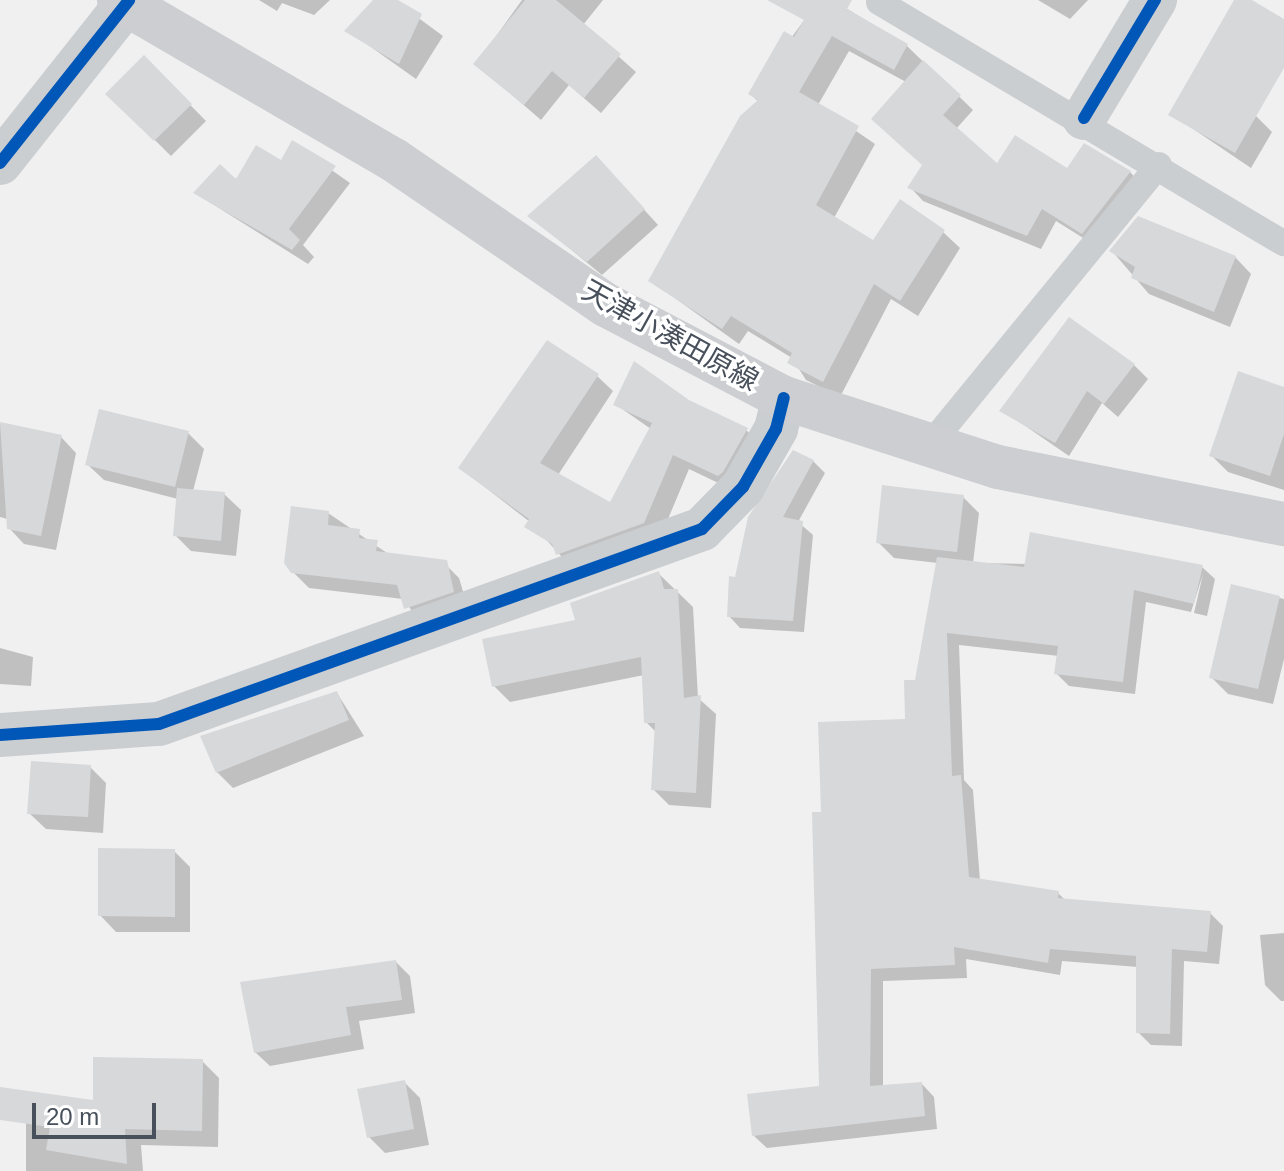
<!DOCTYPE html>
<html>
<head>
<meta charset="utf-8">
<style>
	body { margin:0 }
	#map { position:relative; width:1284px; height:1171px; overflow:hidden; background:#f0f0f0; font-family:Arial,"Noto Sans JP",sans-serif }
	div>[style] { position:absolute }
	.shadow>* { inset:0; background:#0003 }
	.building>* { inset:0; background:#d7d8da }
	.service>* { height:26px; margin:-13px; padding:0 13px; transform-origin:13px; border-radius:13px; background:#cbced1 }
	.minor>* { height:44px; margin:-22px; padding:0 22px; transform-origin:22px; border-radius:22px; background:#cbced1 }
	.secondary>* { height:44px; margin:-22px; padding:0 22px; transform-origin:22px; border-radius:22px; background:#ccced1 }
	.cycleway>* { height:12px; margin:-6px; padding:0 6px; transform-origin:6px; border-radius:6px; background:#0057b8 }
	span { translate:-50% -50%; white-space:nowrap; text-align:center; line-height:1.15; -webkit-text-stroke:7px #fff; paint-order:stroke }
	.street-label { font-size:28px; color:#48505b }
	.scale { position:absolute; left:32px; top:1103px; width:124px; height:36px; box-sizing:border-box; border:4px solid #48505b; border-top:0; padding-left:10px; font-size:24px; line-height:28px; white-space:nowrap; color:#48505b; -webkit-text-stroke:6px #fff; paint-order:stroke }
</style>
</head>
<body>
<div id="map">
	<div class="shadow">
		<i style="clip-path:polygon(259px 0,330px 0,314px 15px,282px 3px,277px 11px)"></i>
		<i style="clip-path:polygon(376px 0,394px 0,443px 36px,416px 79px,347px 30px)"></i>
		<i style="clip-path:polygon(522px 0,603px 0,583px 25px,636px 72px,601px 113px,569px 85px,541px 120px,476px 64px)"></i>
		<i style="clip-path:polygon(819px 0,833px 0,907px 46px,973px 110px,956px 129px,998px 166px,1130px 172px,1143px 186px,1096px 246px,1056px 221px,1041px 249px,923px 201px,910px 187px,924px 166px,906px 82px,849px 51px,818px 105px,875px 144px,834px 218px,874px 242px,943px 232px,960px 248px,918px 316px,891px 299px,840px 397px,806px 380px,792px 358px,748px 331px,739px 344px,651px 281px,759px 102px,750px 94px)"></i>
		<i style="clip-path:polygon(1038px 0,1088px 0,1070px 19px)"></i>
		<i style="clip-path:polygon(144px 58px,206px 121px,171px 156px,108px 94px)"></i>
		<i style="clip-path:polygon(1171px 114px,1256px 116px,1272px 132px,1251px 168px)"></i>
		<i style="clip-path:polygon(293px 143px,350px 183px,303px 245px,314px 257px,308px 264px,195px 193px,282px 162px)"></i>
		<i style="clip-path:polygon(610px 172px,658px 225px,602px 275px,530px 216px)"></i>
		<i style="clip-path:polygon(1112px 251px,1235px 257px,1251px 274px,1230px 327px,1149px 294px)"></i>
		<i style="clip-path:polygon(1134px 365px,1148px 379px,1118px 417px,1102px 403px,1069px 456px,1002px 410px)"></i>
		<i style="clip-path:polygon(597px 376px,613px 391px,558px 475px,611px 505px,651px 429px,615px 404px,688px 402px,746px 430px,762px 445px,735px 491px,689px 469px,660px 538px,573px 569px,530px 522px,460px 468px)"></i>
		<i style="clip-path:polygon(1284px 389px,1284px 490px,1228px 472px,1212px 456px)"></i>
		<i style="clip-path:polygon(0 424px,61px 437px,76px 453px,56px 550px,24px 544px,9px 528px,11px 520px,0 517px)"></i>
		<i style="clip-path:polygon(188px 433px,204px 449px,193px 491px,224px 494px,241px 510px,236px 556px,191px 551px,175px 535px,178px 499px,104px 480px,87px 464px)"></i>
		<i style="clip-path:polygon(813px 461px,825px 473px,798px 522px,813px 535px,804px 632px,740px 628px,729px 616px,737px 579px)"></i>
		<i style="clip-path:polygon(963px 497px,979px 513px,973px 563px,1202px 567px,1215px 579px,1207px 616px,1194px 613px,1203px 574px,1191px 612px,1146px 602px,1135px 694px,1069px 686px,1056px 673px,1059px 656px,959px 645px,964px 780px,973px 790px,980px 881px,1058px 893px,1066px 901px,1210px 913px,1223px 926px,1219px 964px,1184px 961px,1182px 1046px,1151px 1045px,1138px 1032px,1138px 967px,1062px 961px,1060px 975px,966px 959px,967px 978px,883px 981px,883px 1087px,922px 1084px,934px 1097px,937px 1129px,767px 1148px,754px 1136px,822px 1088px,823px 814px,907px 721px,917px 682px,938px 563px,894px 558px,878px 542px)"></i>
		<i style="clip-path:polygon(328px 513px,390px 555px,443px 562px,459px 578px,468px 608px,422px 624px,403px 599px,309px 588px,292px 571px)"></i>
		<i style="clip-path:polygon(658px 573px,693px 607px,698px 698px,716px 714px,711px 808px,669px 805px,653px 789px,656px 732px,646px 722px,644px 675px,510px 702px,494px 686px,578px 621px)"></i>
		<i style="clip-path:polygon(1233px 587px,1284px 599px,1284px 659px,1273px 704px,1228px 694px,1211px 677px)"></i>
		<i style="clip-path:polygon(0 648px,33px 657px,31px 686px,0 684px)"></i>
		<i style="clip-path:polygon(337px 693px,364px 736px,233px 788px,217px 772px)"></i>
		<i style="clip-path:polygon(90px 767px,106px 783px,103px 833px,46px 829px,29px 813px)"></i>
		<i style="clip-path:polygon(174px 851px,190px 867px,190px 932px,116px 932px,100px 915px)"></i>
		<i style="clip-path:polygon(1284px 933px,1284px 1001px,1281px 1001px,1265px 985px,1260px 935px)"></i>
		<i style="clip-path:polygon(396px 962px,410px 976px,415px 1013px,359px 1021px,364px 1049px,270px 1066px,255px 1052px)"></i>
		<i style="clip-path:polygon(202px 1061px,219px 1078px,218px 1147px,141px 1145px,143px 1171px,26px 1171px,26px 1093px,95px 1103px)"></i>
		<i style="clip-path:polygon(404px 1082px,420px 1098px,429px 1145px,385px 1153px,369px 1137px)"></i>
	</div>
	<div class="building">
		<i style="clip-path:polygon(373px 0,398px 0,422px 14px,399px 64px,344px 31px)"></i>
		<i style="clip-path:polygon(525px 0,556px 0,621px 54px,584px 98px,552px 71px,524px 105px,473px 64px)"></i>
		<i style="clip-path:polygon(767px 0,852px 0,847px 9px,908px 44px,894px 70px,832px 36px,799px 92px,859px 126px,816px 205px,873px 240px,900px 199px,945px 230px,900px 301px,874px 284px,823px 382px,787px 363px,792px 353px,731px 316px,722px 329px,648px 281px,740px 116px,758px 100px,748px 94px,784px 31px,794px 37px,804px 20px)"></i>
		<i style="clip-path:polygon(1234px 0,1252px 0,1284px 19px,1284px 68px,1235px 153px,1168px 115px)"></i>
		<i style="clip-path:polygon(144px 55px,192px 104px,154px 141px,105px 94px)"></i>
		<i style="clip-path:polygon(923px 60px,961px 95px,943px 115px,997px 163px,1015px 135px,1067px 168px,1084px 143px,1131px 171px,1082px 234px,1042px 209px,1027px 236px,907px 188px,922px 165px,871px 119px)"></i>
		<i style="clip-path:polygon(292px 140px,336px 166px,289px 229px,300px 240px,292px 250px,193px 193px,220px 164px,236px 179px,256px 145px,281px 160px)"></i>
		<i style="clip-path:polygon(596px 155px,645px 209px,587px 262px,527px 216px)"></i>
		<i style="clip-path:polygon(1138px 216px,1236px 256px,1214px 312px,1131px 278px,1135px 267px,1109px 251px)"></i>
		<i style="clip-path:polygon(1069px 317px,1135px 364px,1104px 404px,1087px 391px,1055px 443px,999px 411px)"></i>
		<i style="clip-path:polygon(547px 340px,599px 374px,540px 463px,610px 502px,652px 423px,613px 405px,634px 361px,689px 400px,748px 428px,723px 472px,718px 476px,673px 455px,644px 523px,556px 555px,552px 544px,524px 527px,529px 519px,458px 468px)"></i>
		<i style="clip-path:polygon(1238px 371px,1284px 387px,1284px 434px,1270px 476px,1209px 456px)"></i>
		<i style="clip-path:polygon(99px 409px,189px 431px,175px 487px,85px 465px)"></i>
		<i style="clip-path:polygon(0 422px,62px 435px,41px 536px,7px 529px)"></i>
		<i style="clip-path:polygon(793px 450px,814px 460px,783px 517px,803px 521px,793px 621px,727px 617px,729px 576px,735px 577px,748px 517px)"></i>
		<i style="clip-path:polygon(882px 485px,964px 495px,957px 552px,876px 543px)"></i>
		<i style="clip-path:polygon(177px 488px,225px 492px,221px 541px,173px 536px)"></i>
		<i style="clip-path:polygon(291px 506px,329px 511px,328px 525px,360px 529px,359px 538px,378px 540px,376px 551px,447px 560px,454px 592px,404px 609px,397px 585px,291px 573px,284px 563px)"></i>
		<i style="clip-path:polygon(1030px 532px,1203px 565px,1194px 604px,1134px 590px,1123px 682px,1054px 674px,1058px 646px,947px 633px,952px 776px,961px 775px,969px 877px,1059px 891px,1058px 898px,1211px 911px,1207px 952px,1172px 949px,1170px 1034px,1136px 1033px,1136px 956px,1050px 949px,1048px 963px,954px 947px,955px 965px,871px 969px,870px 1086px,922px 1082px,925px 1116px,752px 1136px,747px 1094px,819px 1086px,812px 812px,821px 812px,818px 722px,905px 719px,904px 680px,915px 680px,937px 557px,1024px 567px)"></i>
		<i style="clip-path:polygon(659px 571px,664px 589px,678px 589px,684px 698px,701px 695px,696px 793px,651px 790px,655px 723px,644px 723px,641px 657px,492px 687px,482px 639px,575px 620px,570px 603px)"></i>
		<i style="clip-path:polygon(1231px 584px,1280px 596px,1258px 689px,1209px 678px)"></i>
		<i style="clip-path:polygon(337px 691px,349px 720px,216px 773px,200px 736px)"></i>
		<i style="clip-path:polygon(31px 761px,91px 765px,88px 817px,27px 814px)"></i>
		<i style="clip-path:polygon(98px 848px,175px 849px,175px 917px,98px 916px)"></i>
		<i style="clip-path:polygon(396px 960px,402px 1000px,346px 1007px,351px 1035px,254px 1053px,240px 982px)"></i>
		<i style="clip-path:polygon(93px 1057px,203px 1059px,202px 1131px,125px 1129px,127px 1164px,46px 1150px,50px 1127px,0 1120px,0 1087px,93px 1100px)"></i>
		<i style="clip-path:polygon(405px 1080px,414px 1129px,367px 1138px,357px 1089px)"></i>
	</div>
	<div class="service">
		<i style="left:879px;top:2px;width:471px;rotate:30.8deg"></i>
		<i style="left:929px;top:446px;width:363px;rotate:-50.7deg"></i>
	</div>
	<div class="minor">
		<i style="left:1084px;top:118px;width:138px;rotate:-59deg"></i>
		<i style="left:0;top:163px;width:208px;rotate:-51.6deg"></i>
		<i style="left:0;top:735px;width:159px;rotate:-4deg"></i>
		<i style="left:159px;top:724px;width:577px;rotate:-19.75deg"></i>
		<i style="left:702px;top:529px;width:59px;rotate:-45.7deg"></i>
		<i style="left:743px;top:487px;width:67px;rotate:-60.4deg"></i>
		<i style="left:776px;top:429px;width:32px;rotate:-76deg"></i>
	</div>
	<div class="secondary">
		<i style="left:119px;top:0;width:318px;rotate:30.2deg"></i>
		<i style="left:394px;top:160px;width:257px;rotate:34.4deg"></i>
		<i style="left:606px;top:305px;width:201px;rotate:27.6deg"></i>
		<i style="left:784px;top:398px;width:225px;rotate:17.9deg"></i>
		<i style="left:998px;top:467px;width:292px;rotate:11.3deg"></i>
	</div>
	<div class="cycleway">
		<i style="left:1084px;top:118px;width:138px;rotate:-59deg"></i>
		<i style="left:0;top:163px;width:208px;rotate:-51.6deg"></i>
		<i style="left:0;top:735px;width:159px;rotate:-4deg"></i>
		<i style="left:159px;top:724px;width:577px;rotate:-19.75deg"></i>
		<i style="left:702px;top:529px;width:59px;rotate:-45.7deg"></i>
		<i style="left:743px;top:487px;width:67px;rotate:-60.4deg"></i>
		<i style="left:776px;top:429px;width:32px;rotate:-76deg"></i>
	</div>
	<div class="street-label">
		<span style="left:670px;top:336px;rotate:29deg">天津小湊田原線</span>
	</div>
	<div class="scale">20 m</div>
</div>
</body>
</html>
